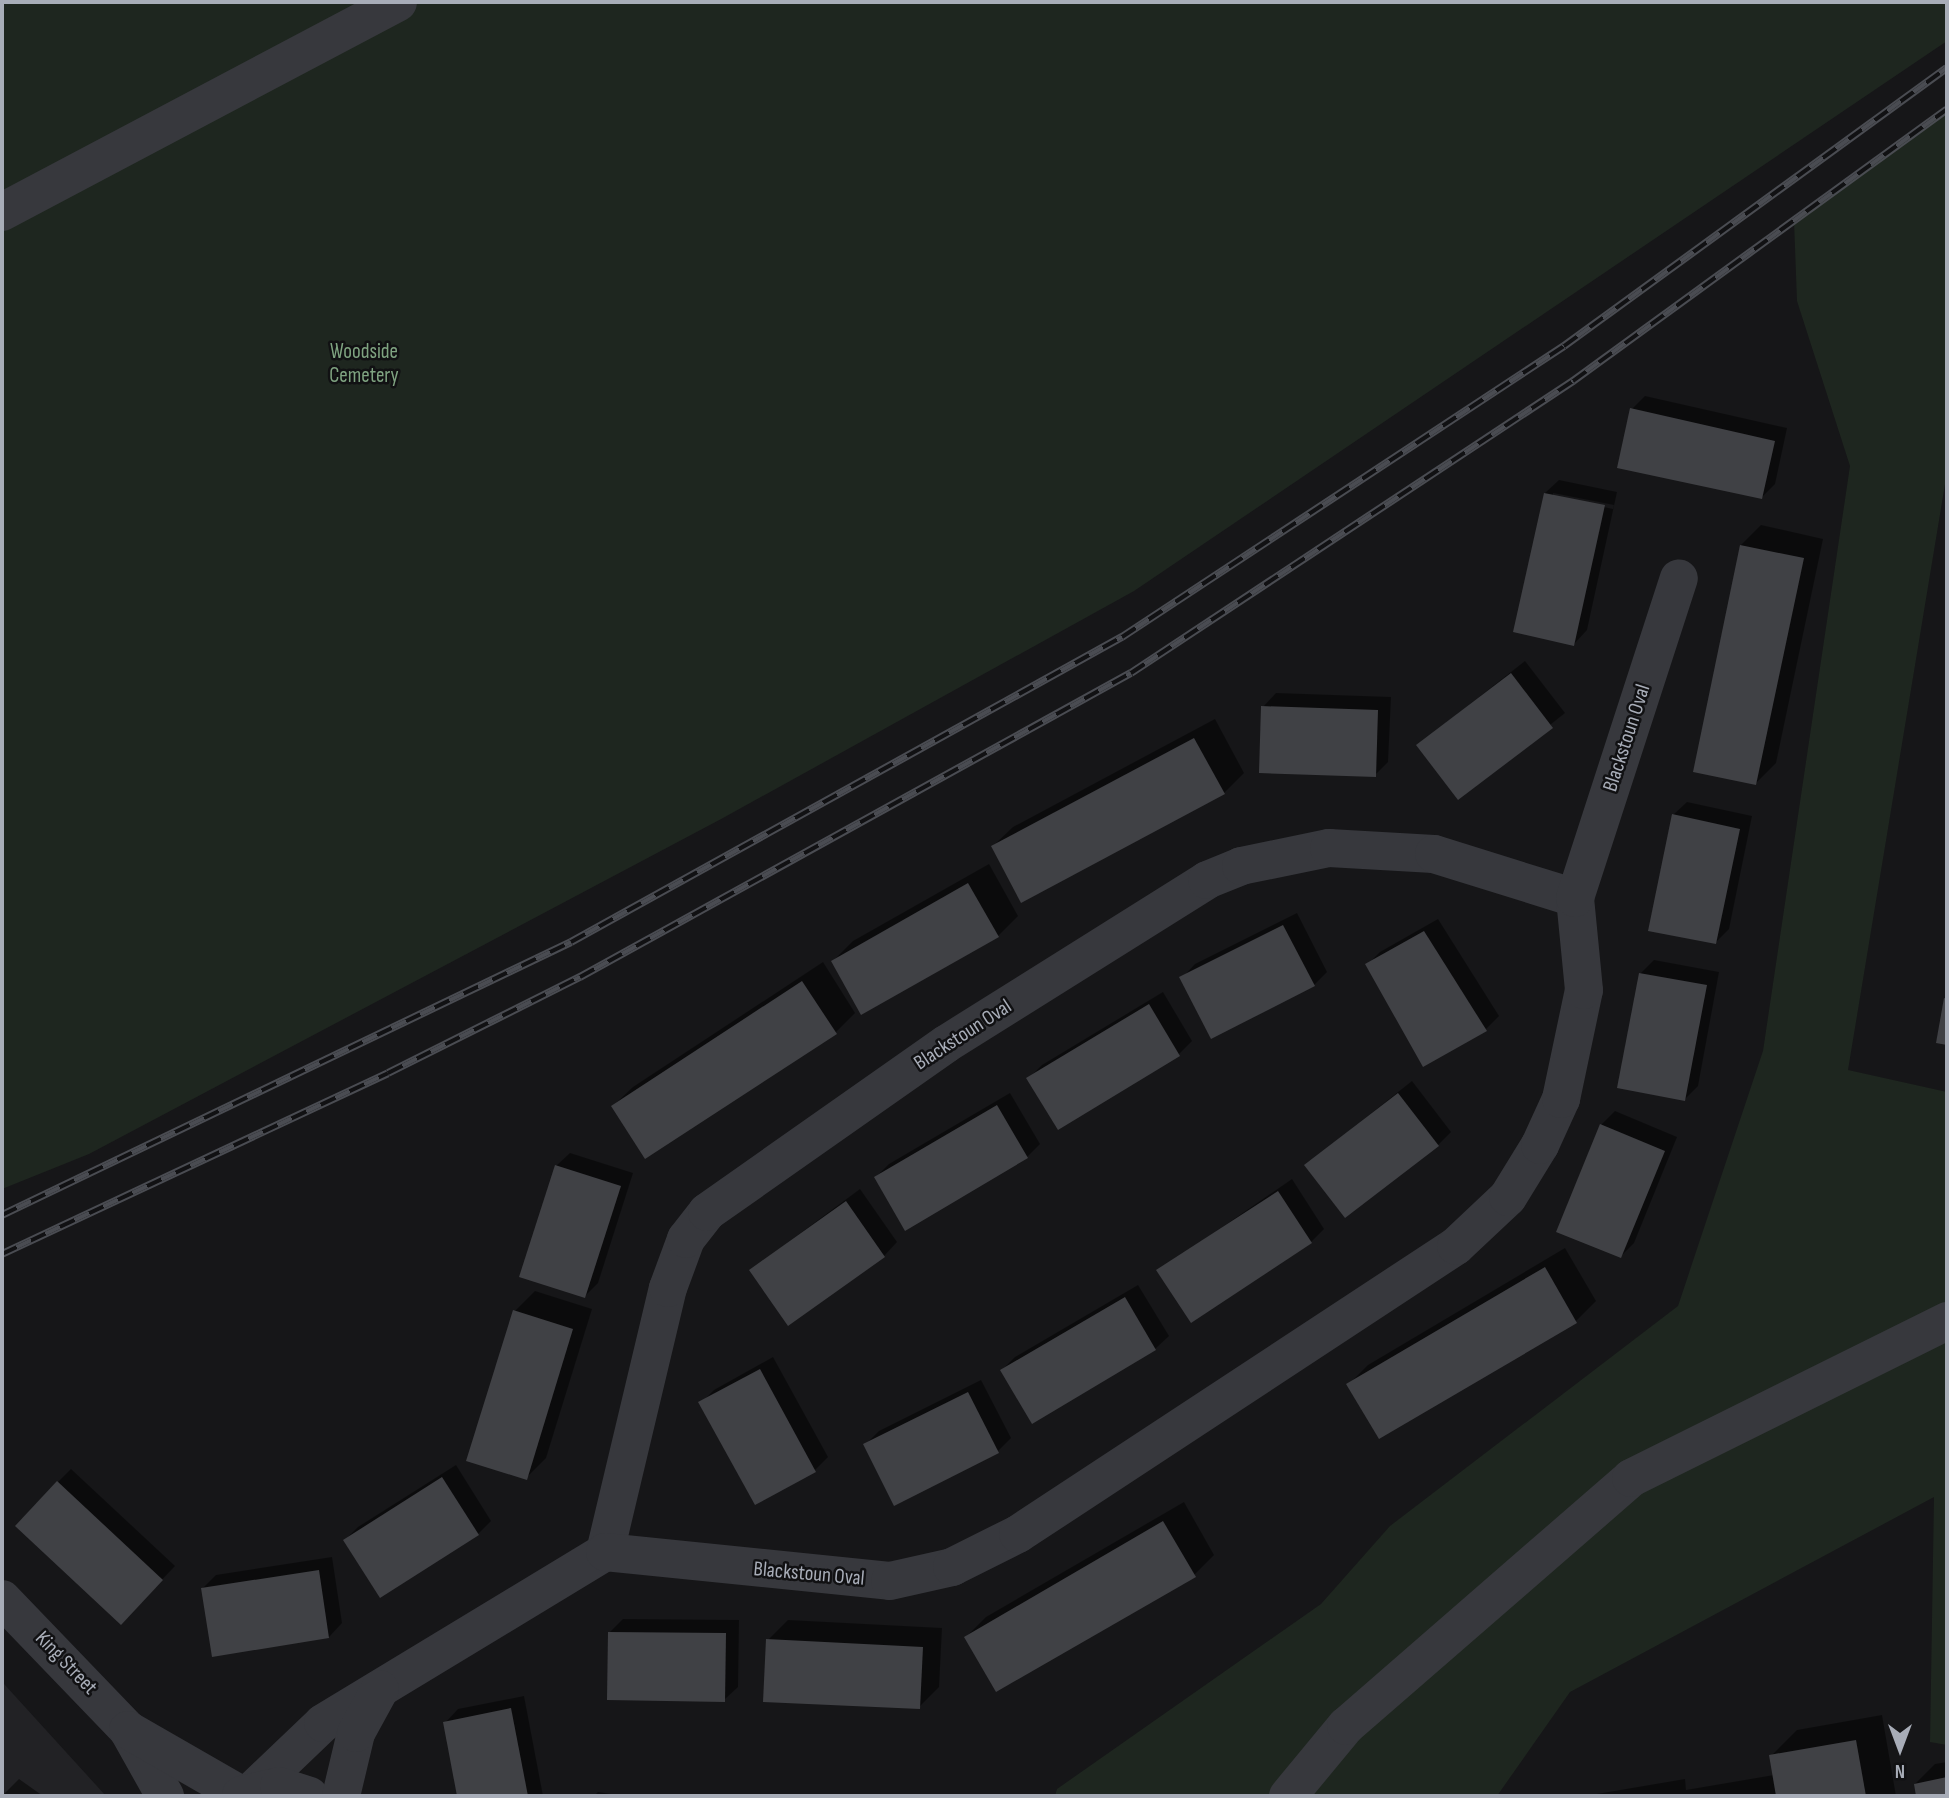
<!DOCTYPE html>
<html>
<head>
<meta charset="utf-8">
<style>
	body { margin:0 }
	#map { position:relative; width:1949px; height:1798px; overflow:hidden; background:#161618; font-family:"Sofia Sans Condensed",sans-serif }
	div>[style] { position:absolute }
	.built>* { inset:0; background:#222225 }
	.green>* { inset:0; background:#1e261f }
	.shadow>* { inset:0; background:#0007 }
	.building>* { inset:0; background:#404145 }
	.minor>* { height:38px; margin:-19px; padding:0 19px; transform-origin:19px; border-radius:19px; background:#37383d }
	.rail>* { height:8px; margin-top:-4px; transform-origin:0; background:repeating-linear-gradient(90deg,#111113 0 16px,#4a4c52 0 32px); box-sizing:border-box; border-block:2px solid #4a4c52 }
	span { translate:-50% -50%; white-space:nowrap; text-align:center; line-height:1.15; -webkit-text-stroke:5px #111113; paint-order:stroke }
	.park-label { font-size:21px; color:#7fa381 }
	.street-label { font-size:21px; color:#a8adb8 }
	.frame { position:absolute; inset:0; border:4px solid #a8adb8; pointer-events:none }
	.north { position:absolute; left:1865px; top:1714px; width:70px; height:70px; -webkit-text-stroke:5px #111113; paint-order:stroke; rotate:180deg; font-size:19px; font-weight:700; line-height:28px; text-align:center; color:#a8adb8 }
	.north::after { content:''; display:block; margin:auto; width:24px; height:32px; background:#a8adb8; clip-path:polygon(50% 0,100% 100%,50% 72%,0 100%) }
</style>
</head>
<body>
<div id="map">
	<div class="built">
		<i style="clip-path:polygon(2px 1682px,5px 1685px,106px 1796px,2px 1796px)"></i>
	</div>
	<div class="green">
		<i style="clip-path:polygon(2px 2px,1947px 2px,1947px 41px,1134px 591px,723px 818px,89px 1154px,2px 1189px)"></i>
		<i style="clip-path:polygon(1947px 107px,1947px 472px,1848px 1070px,1947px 1092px,1947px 1745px,1930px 1742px,1934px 1497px,1570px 1692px,1497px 1796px,1055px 1796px,1057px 1789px,1321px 1604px,1390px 1526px,1678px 1306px,1763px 1051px,1850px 466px,1797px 301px,1794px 221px)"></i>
	</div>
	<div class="shadow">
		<i style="clip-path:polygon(1645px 396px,1787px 428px,1775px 484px,1762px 497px,1632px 409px)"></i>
		<i style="clip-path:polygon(evenodd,1559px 480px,1617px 492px,1587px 630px,1574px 644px,1545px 493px,1559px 480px,1553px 493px,1614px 505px,1613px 509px,1553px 496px,1553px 493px)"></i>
		<i style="clip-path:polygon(1761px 525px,1823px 539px,1776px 763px,1756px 783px,1741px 545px)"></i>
		<i style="clip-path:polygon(1525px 661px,1565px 713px,1458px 798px,1418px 745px)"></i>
		<i style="clip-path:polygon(1276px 693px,1391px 697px,1388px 762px,1375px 775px,1263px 707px)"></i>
		<i style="clip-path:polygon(1215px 719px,1244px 773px,1224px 793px,993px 846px,1013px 827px)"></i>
		<i style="clip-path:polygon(1687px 802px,1752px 816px,1729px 929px,1716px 942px,1673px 815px)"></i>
		<i style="clip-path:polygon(989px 864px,1018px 916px,998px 936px,833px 961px,853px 941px)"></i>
		<i style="clip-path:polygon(1297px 913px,1327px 972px,1314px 985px,1182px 978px,1195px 964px)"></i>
		<i style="clip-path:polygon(1438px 919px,1499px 1016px,1486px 1029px,1367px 965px,1380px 952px)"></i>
		<i style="clip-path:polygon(1654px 960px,1719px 972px,1698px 1086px,1685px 1099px,1640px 974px)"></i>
		<i style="clip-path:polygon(823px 962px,855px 1013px,836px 1032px,613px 1106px,633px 1087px)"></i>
		<i style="clip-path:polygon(1163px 992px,1192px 1041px,1179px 1054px,1058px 1128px,1028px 1079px,1042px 1065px)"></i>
		<i style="clip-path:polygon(1412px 1081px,1451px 1132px,1438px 1145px,1306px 1165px)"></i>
		<i style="clip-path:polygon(1010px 1093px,1040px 1144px,1027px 1157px,876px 1177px,889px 1164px)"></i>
		<i style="clip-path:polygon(1615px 1111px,1677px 1137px,1634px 1243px,1621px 1256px,1558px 1231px,1602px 1124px)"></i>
		<i style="clip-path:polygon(570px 1153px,633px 1173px,598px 1283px,585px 1296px,556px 1166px)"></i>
		<i style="clip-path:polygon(1292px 1179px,1324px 1229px,1311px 1242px,1159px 1271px)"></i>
		<i style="clip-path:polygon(860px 1189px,897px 1242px,884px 1256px,751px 1270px)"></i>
		<i style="clip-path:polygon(1565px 1248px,1596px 1301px,1576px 1321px,1380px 1437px,1348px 1385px,1368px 1365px)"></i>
		<i style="clip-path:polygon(1138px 1285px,1169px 1336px,1155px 1349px,1002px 1370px,1015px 1357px)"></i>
		<i style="clip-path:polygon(535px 1291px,592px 1309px,546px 1458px,526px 1478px,515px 1311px)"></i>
		<i style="clip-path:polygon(773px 1357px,828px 1457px,815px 1470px,701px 1403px,714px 1390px)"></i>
		<i style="clip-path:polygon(981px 1380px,1011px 1438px,998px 1451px,866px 1444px,879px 1431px)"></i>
		<i style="clip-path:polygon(456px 1465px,491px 1521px,478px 1534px,345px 1540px,358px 1527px)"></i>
		<i style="clip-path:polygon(71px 1469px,175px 1566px,134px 1609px,58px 1482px)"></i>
		<i style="clip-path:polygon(1184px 1502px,1214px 1555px,1194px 1575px,966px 1637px,986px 1617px)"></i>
		<i style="clip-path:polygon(332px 1557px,342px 1623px,329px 1637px,203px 1588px,216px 1575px)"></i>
		<i style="clip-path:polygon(623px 1619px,739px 1620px,738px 1687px,724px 1700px,610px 1632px)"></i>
		<i style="clip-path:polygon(788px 1620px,942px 1628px,939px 1687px,919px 1707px,768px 1640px)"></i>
		<i style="clip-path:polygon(524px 1696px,543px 1796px,459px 1796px,445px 1723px,458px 1709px)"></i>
		<i style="clip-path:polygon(1882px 1715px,1896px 1796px,1585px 1796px,1685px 1779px,1686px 1790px,1774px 1775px,1771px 1756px,1797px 1730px)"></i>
		<i style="clip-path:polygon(1947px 1762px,1947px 1796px,1918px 1796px,1915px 1784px,1935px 1764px)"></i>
		<i style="clip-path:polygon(19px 1779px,43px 1796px,2px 1796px)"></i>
		<i style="clip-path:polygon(598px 1792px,624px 1796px,594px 1796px)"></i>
	</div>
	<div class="building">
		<i style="clip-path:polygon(1630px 408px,1775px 441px,1762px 499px,1617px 468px)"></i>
		<i style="clip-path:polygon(1544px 493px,1605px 505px,1574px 646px,1513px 632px)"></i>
		<i style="clip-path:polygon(1740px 545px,1804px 558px,1756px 785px,1693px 772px)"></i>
		<i style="clip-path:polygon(1511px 673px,1553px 728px,1458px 800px,1416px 745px)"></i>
		<i style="clip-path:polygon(1261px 706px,1378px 710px,1376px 777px,1259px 773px)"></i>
		<i style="clip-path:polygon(1194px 738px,1225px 794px,1021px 903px,991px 846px)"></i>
		<i style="clip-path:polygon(1672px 814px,1740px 829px,1716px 944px,1648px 931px)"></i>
		<i style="clip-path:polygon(968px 883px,999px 937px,861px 1015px,831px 961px)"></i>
		<i style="clip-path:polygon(1283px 925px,1315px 986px,1211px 1039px,1179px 977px)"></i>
		<i style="clip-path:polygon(1424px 931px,1487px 1031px,1423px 1067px,1365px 964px)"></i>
		<i style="clip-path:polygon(1639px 973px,1707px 985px,1685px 1101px,1617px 1088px)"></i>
		<i style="clip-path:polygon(802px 981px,837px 1034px,645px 1159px,611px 1106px)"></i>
		<i style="clip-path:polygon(1944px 998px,1947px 999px,1947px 1045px,1936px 1043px)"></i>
		<i style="clip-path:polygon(1149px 1004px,1180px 1056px,1058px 1130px,1026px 1078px)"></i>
		<i style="clip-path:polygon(1398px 1093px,1439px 1146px,1345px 1218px,1304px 1165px)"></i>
		<i style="clip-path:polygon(997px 1105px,1028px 1158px,905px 1231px,874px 1177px)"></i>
		<i style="clip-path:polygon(1600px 1124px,1665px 1151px,1621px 1258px,1556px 1232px)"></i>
		<i style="clip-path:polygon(555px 1165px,621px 1186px,585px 1298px,519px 1277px)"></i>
		<i style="clip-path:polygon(1278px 1191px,1312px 1243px,1191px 1323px,1156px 1270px)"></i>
		<i style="clip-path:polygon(846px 1201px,885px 1257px,788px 1326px,749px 1270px)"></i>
		<i style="clip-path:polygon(1545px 1267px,1577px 1323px,1379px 1439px,1346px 1384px)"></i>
		<i style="clip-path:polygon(1125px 1297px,1156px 1350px,1032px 1424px,1000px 1370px)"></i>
		<i style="clip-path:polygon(513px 1310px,573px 1329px,527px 1480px,466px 1461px)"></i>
		<i style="clip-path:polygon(760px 1369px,816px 1472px,755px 1505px,698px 1402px)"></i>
		<i style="clip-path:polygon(968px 1392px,999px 1453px,894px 1506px,863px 1444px)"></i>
		<i style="clip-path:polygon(442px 1477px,479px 1535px,380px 1598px,343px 1540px)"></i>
		<i style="clip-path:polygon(57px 1481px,163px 1580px,121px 1625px,15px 1526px)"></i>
		<i style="clip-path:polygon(1163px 1521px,1196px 1577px,996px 1692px,964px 1637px)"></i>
		<i style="clip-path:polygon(319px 1570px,329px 1638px,212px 1657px,201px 1588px)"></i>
		<i style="clip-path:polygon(608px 1632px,726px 1633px,725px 1702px,607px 1700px)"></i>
		<i style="clip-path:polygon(766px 1639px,923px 1647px,920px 1709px,763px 1702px)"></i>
		<i style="clip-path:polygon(511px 1708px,528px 1796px,457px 1796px,443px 1722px)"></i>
		<i style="clip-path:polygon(1856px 1740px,1866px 1796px,1776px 1796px,1769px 1755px)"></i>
		<i style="clip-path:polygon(1947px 1777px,1947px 1796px,1916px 1796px,1914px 1784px)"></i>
	</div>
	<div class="minor">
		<i style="left:2px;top:212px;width:448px;rotate:-27.9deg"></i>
		<i style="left:605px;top:1552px;width:271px;rotate:-76.6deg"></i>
		<i style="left:668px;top:1288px;width:52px;rotate:-69.8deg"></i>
		<i style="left:686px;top:1239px;width:34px;rotate:-52deg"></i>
		<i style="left:707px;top:1212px;width:292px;rotate:-35.1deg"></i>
		<i style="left:946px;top:1044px;width:308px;rotate:-32.1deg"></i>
		<i style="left:1207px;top:880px;width:37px;rotate:-22deg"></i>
		<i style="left:1241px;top:866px;width:90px;rotate:-11.6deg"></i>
		<i style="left:1329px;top:848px;width:105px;rotate:3.3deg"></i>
		<i style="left:1434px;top:854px;width:148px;rotate:17.3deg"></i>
		<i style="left:2px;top:1599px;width:182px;rotate:46.1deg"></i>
		<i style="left:128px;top:1730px;width:76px;rotate:60.7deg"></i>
		<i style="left:128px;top:1730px;width:130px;rotate:29.9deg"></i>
		<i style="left:254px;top:1789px;width:95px;rotate:-43.7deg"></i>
		<i style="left:323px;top:1723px;width:330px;rotate:-31.2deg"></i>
		<i style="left:605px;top:1552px;width:286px;rotate:5.8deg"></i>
		<i style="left:890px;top:1581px;width:64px;rotate:-12.7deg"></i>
		<i style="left:952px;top:1567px;width:74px;rotate:-26.6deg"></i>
		<i style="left:1018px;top:1534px;width:524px;rotate:-33.33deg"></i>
		<i style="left:1456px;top:1246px;width:71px;rotate:-43.3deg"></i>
		<i style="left:1508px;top:1197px;width:61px;rotate:-58.4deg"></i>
		<i style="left:1540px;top:1145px;width:51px;rotate:-65.5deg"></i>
		<i style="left:1561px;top:1099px;width:111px;rotate:-78.1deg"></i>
		<i style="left:1584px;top:990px;width:92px;rotate:-95.6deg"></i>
		<i style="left:1575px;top:898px;width:336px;rotate:-72deg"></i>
		<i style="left:241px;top:1795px;width:39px;rotate:-13deg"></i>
		<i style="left:279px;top:1786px;width:32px;rotate:18deg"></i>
		<i style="left:341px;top:1796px;width:65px;rotate:-76.6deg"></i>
		<i style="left:356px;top:1733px;width:50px;rotate:-61.4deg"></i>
		<i style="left:1288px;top:1796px;width:91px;rotate:-50.4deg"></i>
		<i style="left:1346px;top:1726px;width:378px;rotate:-41deg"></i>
		<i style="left:1631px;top:1478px;width:353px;rotate:-26.4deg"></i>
	</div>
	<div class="rail">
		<i style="left:2px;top:1215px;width:631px;rotate:-25.63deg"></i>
		<i style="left:571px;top:942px;width:630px;rotate:-28.97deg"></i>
		<i style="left:1122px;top:637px;width:529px;rotate:-33.36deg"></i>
		<i style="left:1564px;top:346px;width:473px;rotate:-36deg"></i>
		<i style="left:2px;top:1254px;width:426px;rotate:-25.1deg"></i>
		<i style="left:388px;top:1073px;width:215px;rotate:-26.6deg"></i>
		<i style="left:580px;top:977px;width:629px;rotate:-28.89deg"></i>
		<i style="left:1131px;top:673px;width:530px;rotate:-33.45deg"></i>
		<i style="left:1573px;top:381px;width:462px;rotate:-36deg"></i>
	</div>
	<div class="park-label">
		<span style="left:364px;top:364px">Woodside<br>Cemetery</span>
	</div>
	<div class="street-label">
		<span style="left:1627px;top:738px;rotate:-72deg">Blackstoun Oval</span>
		<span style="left:963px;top:1035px;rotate:-33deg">Blackstoun Oval</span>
		<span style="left:809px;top:1574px;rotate:5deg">Blackstoun Oval</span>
		<span style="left:66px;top:1663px;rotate:46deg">King Street</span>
	</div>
	<div class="frame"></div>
	<div class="north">N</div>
</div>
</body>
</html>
